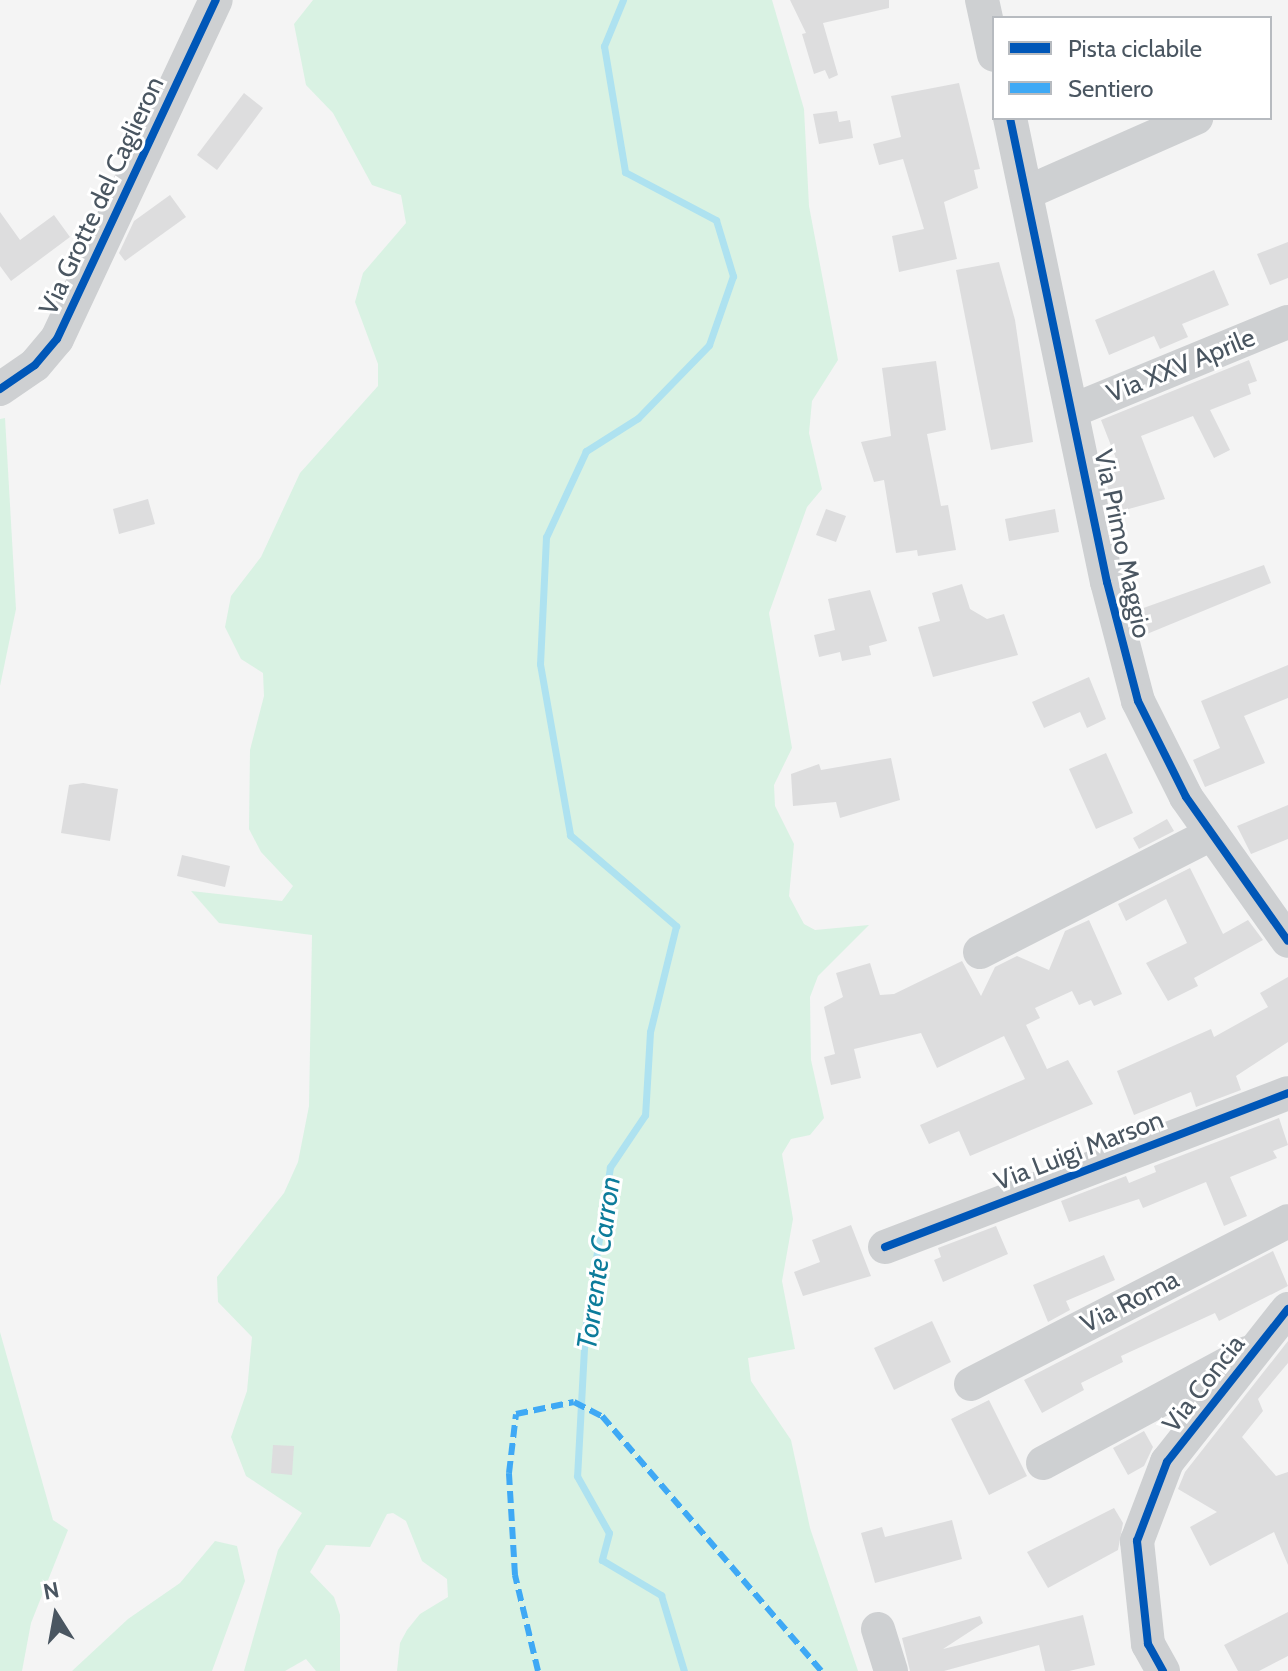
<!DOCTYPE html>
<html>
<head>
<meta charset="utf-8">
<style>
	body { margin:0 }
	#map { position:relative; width:1288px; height:1671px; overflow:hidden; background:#f4f4f4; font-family:Cabin,sans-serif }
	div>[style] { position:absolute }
	.green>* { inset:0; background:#d9f2e3 }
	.stream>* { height:7px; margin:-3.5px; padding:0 3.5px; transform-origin:3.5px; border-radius:3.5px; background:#aee2f0 }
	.building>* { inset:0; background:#ddddde }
	.minor>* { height:34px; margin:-17px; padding:0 17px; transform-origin:17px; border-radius:17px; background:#ced0d2 }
	.quiet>* { height:6px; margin-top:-3px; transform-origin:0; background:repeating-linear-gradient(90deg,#3fa9f5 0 12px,transparent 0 18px) }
	.cycleway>* { height:8px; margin:-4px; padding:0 4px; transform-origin:4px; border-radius:4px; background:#0057b8 }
	span { translate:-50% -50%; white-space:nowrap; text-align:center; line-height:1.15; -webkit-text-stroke:6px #fff; paint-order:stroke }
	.street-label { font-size:26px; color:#4a5661 }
	.water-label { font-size:28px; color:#0c7c9b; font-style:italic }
	.legend { position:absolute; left:992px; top:16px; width:280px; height:104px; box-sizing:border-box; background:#fff; border:2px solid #b7bbc0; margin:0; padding:10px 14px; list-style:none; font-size:24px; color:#4a5661 }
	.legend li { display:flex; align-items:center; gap:16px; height:40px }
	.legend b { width:40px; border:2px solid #b7bbc0 }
	.north { position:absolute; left:16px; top:1575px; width:80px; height:80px; -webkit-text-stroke:6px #fff; paint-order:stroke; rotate:349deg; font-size:22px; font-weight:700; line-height:32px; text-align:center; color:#4a5661 }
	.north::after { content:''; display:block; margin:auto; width:28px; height:36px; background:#4a5661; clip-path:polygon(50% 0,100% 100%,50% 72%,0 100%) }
</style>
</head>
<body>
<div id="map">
	<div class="green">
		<i style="clip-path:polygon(313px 0,772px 0,804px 109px,809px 206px,838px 360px,812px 401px,809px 433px,822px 489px,807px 507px,769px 613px,792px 748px,774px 785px,775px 806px,794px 844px,789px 896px,804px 924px,815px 930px,869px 925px,818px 976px,810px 997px,811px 1060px,824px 1118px,810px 1135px,791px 1139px,782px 1154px,793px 1219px,782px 1281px,795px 1349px,748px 1358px,751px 1381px,791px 1440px,810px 1528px,858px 1671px,397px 1671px,400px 1643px,407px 1630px,420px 1614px,448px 1597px,447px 1579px,422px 1561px,406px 1521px,393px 1513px,387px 1514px,370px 1547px,326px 1545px,310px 1572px,334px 1597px,340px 1615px,340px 1671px,316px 1671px,306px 1659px,285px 1671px,244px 1671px,278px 1550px,302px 1513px,246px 1476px,231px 1437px,247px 1391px,252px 1337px,218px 1302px,217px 1277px,284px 1193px,298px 1162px,309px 1106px,312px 935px,219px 923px,191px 891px,282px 901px,293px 886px,261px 852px,249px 829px,250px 750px,264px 696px,263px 673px,241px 659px,225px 627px,231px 596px,261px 557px,300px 473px,378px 386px,378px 364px,355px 302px,363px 273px,406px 223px,401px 195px,372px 185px,333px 113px,306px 85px,294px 24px)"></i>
		<i style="clip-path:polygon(5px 418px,16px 609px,0 686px,0 419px)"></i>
		<i style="clip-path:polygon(0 1332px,53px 1520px,68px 1530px,31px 1623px,22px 1671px,0 1671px)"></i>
		<i style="clip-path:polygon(215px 1541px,237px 1546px,245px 1581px,212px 1671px,72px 1671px,128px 1619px,180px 1583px)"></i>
	</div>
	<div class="stream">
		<i style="left:623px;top:0;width:50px;rotate:112.4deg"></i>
		<i style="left:604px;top:46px;width:128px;rotate:80.5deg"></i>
		<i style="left:625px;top:172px;width:103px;rotate:27.8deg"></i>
		<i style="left:716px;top:220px;width:59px;rotate:73.1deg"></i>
		<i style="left:733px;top:276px;width:73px;rotate:109.2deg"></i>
		<i style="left:709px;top:345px;width:102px;rotate:134.2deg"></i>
		<i style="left:638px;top:418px;width:62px;rotate:147.6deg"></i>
		<i style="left:586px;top:451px;width:95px;rotate:114.9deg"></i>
		<i style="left:546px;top:537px;width:127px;rotate:92.7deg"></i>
		<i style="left:540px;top:664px;width:174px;rotate:80deg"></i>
		<i style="left:570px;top:835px;width:140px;rotate:40.6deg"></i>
		<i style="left:676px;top:926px;width:109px;rotate:103.8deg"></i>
		<i style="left:650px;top:1032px;width:83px;rotate:93.4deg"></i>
		<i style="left:645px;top:1115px;width:63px;rotate:123.9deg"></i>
		<i style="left:610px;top:1167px;width:165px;rotate:98.7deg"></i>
		<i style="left:585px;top:1330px;width:146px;rotate:93.1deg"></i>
		<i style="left:577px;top:1476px;width:65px;rotate:60.7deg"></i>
		<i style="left:609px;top:1533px;width:28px;rotate:105deg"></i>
		<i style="left:602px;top:1560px;width:69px;rotate:30.7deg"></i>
		<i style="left:661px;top:1595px;width:79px;rotate:73.2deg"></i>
	</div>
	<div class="building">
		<i style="clip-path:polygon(790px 0,889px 0,889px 8px,823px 23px,838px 75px,829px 79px,825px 70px,814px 74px,802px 34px,806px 33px)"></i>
		<i style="clip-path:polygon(959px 83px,980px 169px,974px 170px,978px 188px,944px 202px,957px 259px,899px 272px,892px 236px,924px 229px,903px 159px,879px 165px,873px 144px,901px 137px,891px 96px)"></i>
		<i style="clip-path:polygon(244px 93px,263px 108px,217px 170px,197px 155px)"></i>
		<i style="clip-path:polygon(837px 111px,839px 122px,850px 120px,853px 138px,819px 144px,813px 114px)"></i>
		<i style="clip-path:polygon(170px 195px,186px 217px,125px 261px,119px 253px,134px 221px)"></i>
		<i style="clip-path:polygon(0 212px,20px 240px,54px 215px,70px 237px,11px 281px,0 266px)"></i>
		<i style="clip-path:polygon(1288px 242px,1288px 278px,1270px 285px,1257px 254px)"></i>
		<i style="clip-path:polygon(999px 262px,1015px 320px,1033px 442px,991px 450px,956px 270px)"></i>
		<i style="clip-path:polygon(1214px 270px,1229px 305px,1182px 324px,1188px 337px,1160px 349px,1154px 336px,1109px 355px,1095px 320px)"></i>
		<i style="clip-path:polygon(1249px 360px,1257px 381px,1248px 384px,1251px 394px,1210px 410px,1230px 450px,1214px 458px,1193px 416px,1141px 436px,1165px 499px,1114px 513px,1104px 472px,1119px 466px,1101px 420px)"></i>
		<i style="clip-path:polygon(936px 361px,946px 430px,927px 434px,941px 506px,948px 505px,956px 550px,918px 556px,917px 550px,896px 553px,884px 480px,874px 482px,861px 442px,891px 436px,882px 368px)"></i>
		<i style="clip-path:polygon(148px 499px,155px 524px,119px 534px,113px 509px)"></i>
		<i style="clip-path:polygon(826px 509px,846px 516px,836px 542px,816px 535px)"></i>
		<i style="clip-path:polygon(1055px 509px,1059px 532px,1009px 541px,1005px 519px)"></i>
		<i style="clip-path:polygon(1264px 565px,1271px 583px,1142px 636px,1135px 611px)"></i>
		<i style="clip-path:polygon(962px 584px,970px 609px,987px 619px,1004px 614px,1018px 655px,933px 677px,918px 627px,940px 621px,932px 593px)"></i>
		<i style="clip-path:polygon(870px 590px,887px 641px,869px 646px,871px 655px,842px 661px,840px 652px,819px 657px,814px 635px,835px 630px,828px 599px)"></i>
		<i style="clip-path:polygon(1288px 665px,1288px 698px,1244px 716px,1265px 763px,1205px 787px,1193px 760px,1220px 748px,1201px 701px)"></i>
		<i style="clip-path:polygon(1089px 677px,1106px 719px,1087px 728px,1080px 712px,1044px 728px,1032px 702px)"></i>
		<i style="clip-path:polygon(1106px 753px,1133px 813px,1096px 829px,1069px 769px)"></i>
		<i style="clip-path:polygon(891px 758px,900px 800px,840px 818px,836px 802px,793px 806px,791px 774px,819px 764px,821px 770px)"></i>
		<i style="clip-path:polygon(83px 783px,118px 789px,110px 841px,61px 833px,69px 785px)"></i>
		<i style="clip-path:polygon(1288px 805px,1288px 839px,1251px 854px,1237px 826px)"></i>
		<i style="clip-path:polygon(1167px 819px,1174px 831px,1139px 849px,1133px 838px)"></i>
		<i style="clip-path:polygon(182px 855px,230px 866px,225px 887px,177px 876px)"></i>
		<i style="clip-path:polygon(1190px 868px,1223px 934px,1248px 920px,1263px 940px,1194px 978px,1198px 986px,1168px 1001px,1146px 963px,1187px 943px,1166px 899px,1126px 921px,1118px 904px)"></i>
		<i style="clip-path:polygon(1089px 920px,1122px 994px,1094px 1006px,1091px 1000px,1079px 1005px,1072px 991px,1035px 1008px,1040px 1018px,1026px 1025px,1047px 1069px,1068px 1060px,1093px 1104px,970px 1156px,959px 1131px,929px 1144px,920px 1125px,1025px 1079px,1004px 1036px,937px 1068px,921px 1033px,854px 1049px,861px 1078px,831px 1085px,824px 1057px,835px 1054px,824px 1007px,843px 997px,836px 973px,870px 963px,880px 995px,894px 994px,962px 961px,981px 996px,995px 967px,1017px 956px,1049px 970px,1065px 931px)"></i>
		<i style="clip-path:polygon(1288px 977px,1288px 1042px,1236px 1076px,1241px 1090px,1196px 1107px,1191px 1092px,1134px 1115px,1117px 1071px,1211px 1029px,1214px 1037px,1268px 1007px,1260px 993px)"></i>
		<i style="clip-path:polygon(1279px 1118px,1288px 1145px,1273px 1151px,1277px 1158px,1230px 1177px,1247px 1216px,1224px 1226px,1206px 1182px,1143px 1208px,1139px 1199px,1069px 1222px,1061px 1201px,1126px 1176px,1129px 1183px,1156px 1172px,1154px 1166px)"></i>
		<i style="clip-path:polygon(851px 1225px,871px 1276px,803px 1296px,794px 1272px,820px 1262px,812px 1240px)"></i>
		<i style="clip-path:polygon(996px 1226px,1008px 1254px,943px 1282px,934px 1260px,941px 1257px,938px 1248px)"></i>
		<i style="clip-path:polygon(1273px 1251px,1288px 1286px,1219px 1321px,1215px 1313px,1121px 1356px,1123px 1362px,1081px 1383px,1084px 1390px,1042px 1413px,1024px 1380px)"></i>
		<i style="clip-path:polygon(1104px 1255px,1115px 1280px,1066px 1301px,1070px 1310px,1048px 1322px,1033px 1285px)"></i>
		<i style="clip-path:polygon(932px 1321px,951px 1362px,894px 1390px,874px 1348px)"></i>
		<i style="clip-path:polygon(1288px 1341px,1288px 1363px,1258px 1399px,1263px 1411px,1242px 1437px,1276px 1476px,1288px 1472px,1288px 1565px,1274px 1532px,1210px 1566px,1190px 1527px,1217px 1512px,1178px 1489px,1185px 1472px)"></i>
		<i style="clip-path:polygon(989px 1400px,1027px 1476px,989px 1495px,951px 1419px)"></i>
		<i style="clip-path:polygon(1144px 1431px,1153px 1447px,1144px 1466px,1128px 1475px,1113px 1448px)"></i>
		<i style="clip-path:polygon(273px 1445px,294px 1446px,292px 1475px,271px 1473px)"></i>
		<i style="clip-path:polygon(1114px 1508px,1123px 1523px,1118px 1550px,1048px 1588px,1027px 1552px)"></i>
		<i style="clip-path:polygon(952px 1520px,962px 1559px,875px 1583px,861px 1533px,882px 1527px,885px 1537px)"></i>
		<i style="clip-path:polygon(1288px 1612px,1288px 1656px,1259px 1671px,1238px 1671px,1224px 1645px)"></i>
		<i style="clip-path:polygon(1083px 1615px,1095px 1665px,1069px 1671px,1045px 1671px,1039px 1645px,944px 1671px,910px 1671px,902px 1638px,980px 1616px,983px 1623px,943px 1649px)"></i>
	</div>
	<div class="minor">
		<i style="left:982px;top:0;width:56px;rotate:77.7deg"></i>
		<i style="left:1010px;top:118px;width:474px;rotate:78.2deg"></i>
		<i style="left:1107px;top:582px;width:123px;rotate:75.4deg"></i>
		<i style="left:1138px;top:701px;width:107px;rotate:63.4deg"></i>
		<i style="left:1186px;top:797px;width:176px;rotate:54.7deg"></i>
		<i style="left:1028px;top:192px;width:184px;rotate:-23.8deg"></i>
		<i style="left:0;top:389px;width:42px;rotate:-34.4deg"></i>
		<i style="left:35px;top:365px;width:34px;rotate:-50deg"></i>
		<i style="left:57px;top:339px;width:374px;rotate:-64.9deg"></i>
		<i style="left:1074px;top:410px;width:231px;rotate:-22.4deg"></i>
		<i style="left:980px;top:952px;width:260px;rotate:-27deg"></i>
		<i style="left:885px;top:1247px;width:431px;rotate:-20.9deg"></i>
		<i style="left:971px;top:1384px;width:356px;rotate:-27.2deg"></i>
		<i style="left:1043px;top:1463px;width:232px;rotate:-28.3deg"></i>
		<i style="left:878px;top:1629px;width:44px;rotate:72.8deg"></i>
		<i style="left:1163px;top:1671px;width:31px;rotate:-119deg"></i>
		<i style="left:1148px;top:1644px;width:104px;rotate:-96.1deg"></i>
		<i style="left:1137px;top:1541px;width:85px;rotate:-69.2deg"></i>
		<i style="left:1167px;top:1462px;width:195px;rotate:-51.7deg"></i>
	</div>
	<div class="quiet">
		<i style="left:538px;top:1671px;width:99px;rotate:-103.5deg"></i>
		<i style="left:515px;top:1575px;width:102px;rotate:-93.4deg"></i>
		<i style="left:509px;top:1473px;width:59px;rotate:-83.2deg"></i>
		<i style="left:516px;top:1414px;width:59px;rotate:-11.7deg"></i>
		<i style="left:574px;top:1402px;width:31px;rotate:27deg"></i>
		<i style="left:602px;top:1416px;width:336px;rotate:49.3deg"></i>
	</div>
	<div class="cycleway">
		<i style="left:1010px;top:118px;width:474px;rotate:78.2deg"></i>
		<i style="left:1107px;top:582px;width:123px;rotate:75.4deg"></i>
		<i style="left:1138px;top:701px;width:107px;rotate:63.4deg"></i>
		<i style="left:1186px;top:797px;width:176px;rotate:54.7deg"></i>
		<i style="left:0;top:389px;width:42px;rotate:-34.4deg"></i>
		<i style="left:35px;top:365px;width:34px;rotate:-50deg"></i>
		<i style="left:57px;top:339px;width:374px;rotate:-64.9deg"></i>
		<i style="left:885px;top:1247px;width:431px;rotate:-20.9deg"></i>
		<i style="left:1163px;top:1671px;width:31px;rotate:-119deg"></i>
		<i style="left:1148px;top:1644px;width:104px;rotate:-96.1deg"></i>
		<i style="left:1137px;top:1541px;width:85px;rotate:-69.2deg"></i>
		<i style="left:1167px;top:1462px;width:195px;rotate:-51.7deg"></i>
	</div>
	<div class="street-label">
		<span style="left:102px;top:196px;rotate:-65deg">Via Grotte del Caglieron</span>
		<span style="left:1181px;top:366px;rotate:-22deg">Via XXV Aprile</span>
		<span style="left:1122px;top:544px;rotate:78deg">Via Primo Maggio</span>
		<span style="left:1079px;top:1151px;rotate:-21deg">Via Luigi Marson</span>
		<span style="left:1130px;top:1302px;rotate:-27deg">Via Roma</span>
		<span style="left:1204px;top:1384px;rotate:-52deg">Via Concia</span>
	</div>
	<div class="water-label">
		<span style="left:598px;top:1263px;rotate:-82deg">Torrente Carron</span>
	</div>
	<ul class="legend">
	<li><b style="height:10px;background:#0057b8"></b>Pista ciclabile</li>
	<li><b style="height:10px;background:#3fa9f5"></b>Sentiero</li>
	</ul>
	<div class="north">N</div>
</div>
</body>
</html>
